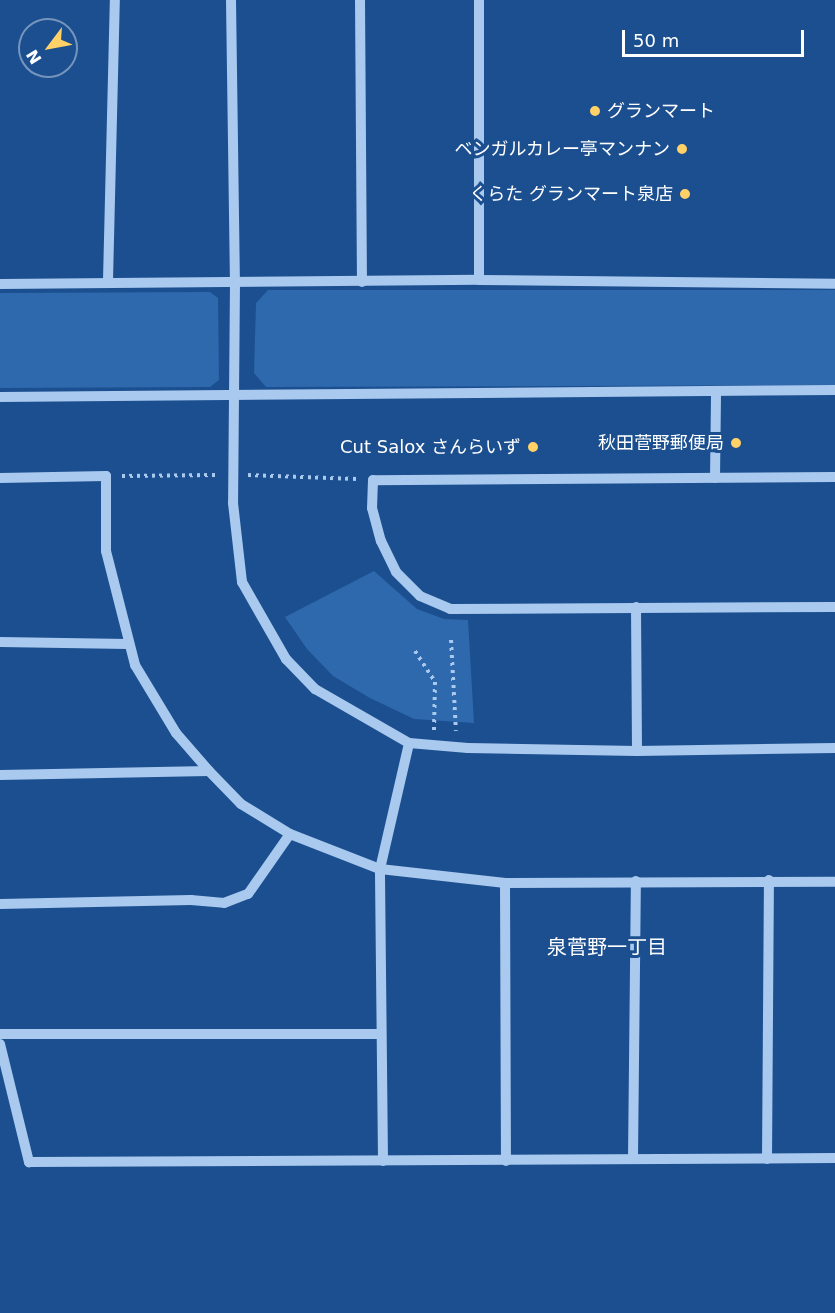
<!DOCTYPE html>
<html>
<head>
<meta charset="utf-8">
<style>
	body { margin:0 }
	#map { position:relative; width:835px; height:1313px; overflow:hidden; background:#1b4f8f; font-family:"DejaVu Sans","Noto Sans JP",sans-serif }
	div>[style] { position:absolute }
	.green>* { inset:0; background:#2e69ad }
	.path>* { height:4px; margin-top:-2px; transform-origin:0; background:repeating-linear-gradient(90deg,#a9c9ee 0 3px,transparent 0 7.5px) }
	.minor>* { height:10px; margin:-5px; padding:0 5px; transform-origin:5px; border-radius:5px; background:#a9c9ee }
	.dots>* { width:16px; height:16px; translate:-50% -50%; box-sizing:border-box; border:3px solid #1b4f8f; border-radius:50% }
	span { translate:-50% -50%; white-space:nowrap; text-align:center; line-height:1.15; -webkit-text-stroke:6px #1b4f8f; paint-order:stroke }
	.poi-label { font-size:18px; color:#fff }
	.left { translate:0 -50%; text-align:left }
	.right { translate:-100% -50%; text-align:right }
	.neighbourhood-label { font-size:20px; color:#fff }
	.north { position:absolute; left:18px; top:18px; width:60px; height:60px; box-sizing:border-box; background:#1b4f8f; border:2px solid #7695bc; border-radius:50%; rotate:238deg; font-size:16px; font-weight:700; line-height:24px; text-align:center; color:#fff }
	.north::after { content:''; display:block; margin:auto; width:21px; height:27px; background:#ffd166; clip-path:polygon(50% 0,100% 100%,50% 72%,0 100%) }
	.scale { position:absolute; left:622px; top:30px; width:182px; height:27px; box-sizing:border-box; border:3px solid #fff; border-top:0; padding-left:8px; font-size:18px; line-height:21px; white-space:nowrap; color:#fff; -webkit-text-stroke:4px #1b4f8f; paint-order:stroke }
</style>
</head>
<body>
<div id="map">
	<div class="green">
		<i style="clip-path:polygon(268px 290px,835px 290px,835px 385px,266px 387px,254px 373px,256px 303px)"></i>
		<i style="clip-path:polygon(210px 292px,218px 298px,219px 380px,210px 387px,0 388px,0 293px)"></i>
		<i style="clip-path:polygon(374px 571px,417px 609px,444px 619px,468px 620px,474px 723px,414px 719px,370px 698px,333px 676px,307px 649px,285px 617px)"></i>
	</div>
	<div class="path">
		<i style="left:248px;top:475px;width:109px;rotate:2.1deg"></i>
		<i style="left:122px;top:476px;width:94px;rotate:-0.6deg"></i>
		<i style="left:451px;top:640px;width:91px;rotate:86.9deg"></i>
		<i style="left:415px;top:651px;width:37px;rotate:57deg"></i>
		<i style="left:435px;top:682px;width:48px;rotate:91.2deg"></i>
	</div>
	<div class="minor">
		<i style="left:231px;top:0;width:282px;rotate:89.2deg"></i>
		<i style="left:235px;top:282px;width:221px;rotate:90.5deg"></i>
		<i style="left:233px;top:503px;width:80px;rotate:83.5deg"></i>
		<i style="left:242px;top:582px;width:89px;rotate:60.3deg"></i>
		<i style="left:286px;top:659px;width:42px;rotate:46deg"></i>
		<i style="left:315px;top:689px;width:108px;rotate:29.9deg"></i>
		<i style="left:409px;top:743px;width:59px;rotate:4.8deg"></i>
		<i style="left:468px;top:748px;width:169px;rotate:1deg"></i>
		<i style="left:637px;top:751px;width:198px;rotate:-0.9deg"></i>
		<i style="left:360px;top:0;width:282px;rotate:89.6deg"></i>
		<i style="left:108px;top:280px;width:280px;rotate:-88.6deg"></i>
		<i style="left:479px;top:280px;width:280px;rotate:-90deg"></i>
		<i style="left:0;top:284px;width:479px;rotate:-0.5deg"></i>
		<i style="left:479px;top:280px;width:356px;rotate:0.6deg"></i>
		<i style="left:0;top:397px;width:835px;rotate:-0.48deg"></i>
		<i style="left:835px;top:477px;width:462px;rotate:179.6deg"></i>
		<i style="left:373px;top:480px;width:28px;rotate:92deg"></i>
		<i style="left:372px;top:508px;width:34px;rotate:75deg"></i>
		<i style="left:381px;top:541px;width:34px;rotate:64deg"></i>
		<i style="left:396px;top:572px;width:34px;rotate:45deg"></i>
		<i style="left:420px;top:596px;width:33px;rotate:23deg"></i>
		<i style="left:450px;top:609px;width:385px;rotate:-0.3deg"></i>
		<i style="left:0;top:478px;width:106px;rotate:-1.1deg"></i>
		<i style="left:106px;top:476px;width:75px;rotate:90deg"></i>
		<i style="left:106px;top:551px;width:118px;rotate:75.7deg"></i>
		<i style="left:135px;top:665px;width:79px;rotate:58.9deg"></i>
		<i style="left:176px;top:733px;width:50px;rotate:49deg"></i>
		<i style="left:209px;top:771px;width:46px;rotate:45.9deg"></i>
		<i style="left:241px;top:804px;width:57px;rotate:31.5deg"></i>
		<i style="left:290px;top:834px;width:97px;rotate:21.3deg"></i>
		<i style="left:380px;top:869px;width:126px;rotate:6.4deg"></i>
		<i style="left:505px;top:883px;width:330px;rotate:-0.2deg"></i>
		<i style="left:715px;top:478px;width:87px;rotate:-89.3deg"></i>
		<i style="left:636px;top:607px;width:144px;rotate:89.6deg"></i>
		<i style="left:0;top:642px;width:128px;rotate:0.9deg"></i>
		<i style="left:0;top:775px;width:209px;rotate:-1.1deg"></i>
		<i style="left:505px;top:883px;width:278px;rotate:89.8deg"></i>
		<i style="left:0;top:904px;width:191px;rotate:-1.2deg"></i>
		<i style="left:191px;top:900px;width:33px;rotate:5deg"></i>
		<i style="left:224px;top:903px;width:26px;rotate:-21deg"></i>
		<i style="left:248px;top:894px;width:73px;rotate:-55deg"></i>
		<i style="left:0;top:1034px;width:381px"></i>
		<i style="left:0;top:1044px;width:122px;rotate:76.2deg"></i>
		<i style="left:29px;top:1162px;width:806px;rotate:-0.28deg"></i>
		<i style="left:633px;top:1158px;width:277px;rotate:-89.4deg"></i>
		<i style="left:767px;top:1159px;width:279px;rotate:-89.6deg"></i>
		<i style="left:383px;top:1161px;width:292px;rotate:-90.6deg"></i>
		<i style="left:380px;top:869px;width:129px;rotate:-77deg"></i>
	</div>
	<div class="dots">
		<i style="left:595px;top:111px;background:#ffd166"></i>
		<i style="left:682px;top:149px;background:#ffd166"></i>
		<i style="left:685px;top:194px;background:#ffd166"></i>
		<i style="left:736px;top:443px;background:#ffd166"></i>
		<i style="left:533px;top:447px;background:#ffd166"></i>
	</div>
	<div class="poi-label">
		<span class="left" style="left:607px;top:111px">グランマート</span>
		<span class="right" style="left:670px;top:149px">ベンガルカレー亭マンナン</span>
		<span class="right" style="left:673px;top:194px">くらた グランマート泉店</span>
		<span class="right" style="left:724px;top:443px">秋田菅野郵便局</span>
		<span class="right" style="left:521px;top:447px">Cut Salox さんらいず</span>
	</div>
	<div class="neighbourhood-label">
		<span style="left:607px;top:947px">泉菅野一丁目</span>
	</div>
	<div class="north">N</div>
	<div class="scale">50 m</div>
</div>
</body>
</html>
